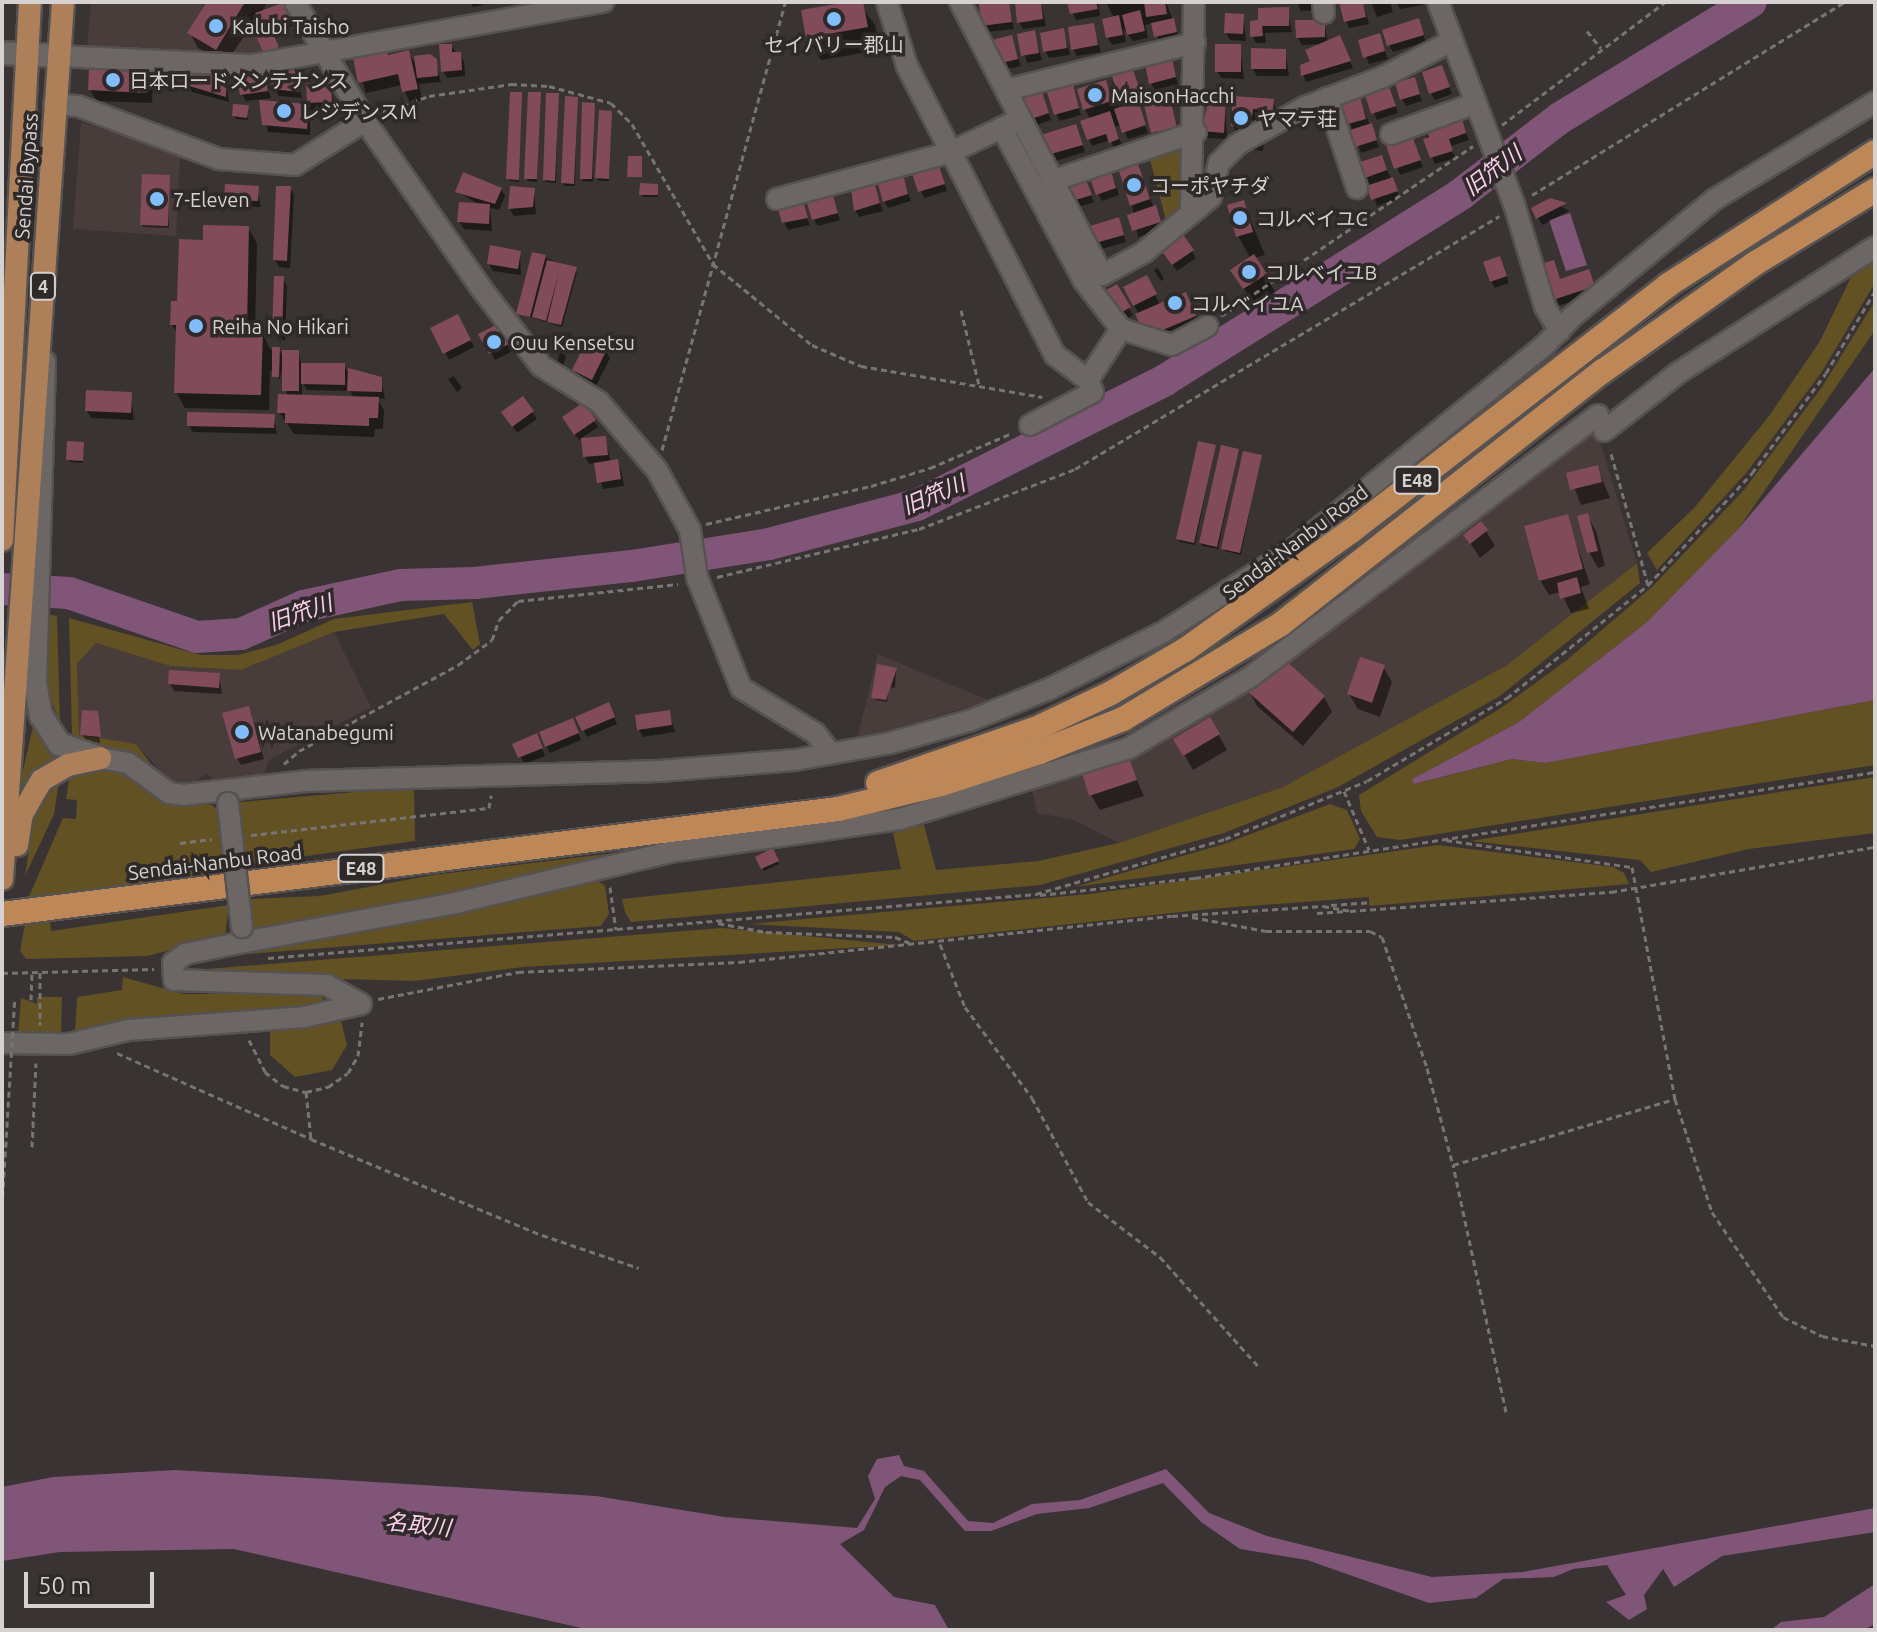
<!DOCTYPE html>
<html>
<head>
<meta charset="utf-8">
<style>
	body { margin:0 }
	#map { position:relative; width:1877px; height:1632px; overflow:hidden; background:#393433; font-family:Ubuntu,"Noto Sans JP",sans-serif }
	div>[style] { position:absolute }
	.built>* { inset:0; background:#493d3b }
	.green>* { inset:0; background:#615123 }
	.water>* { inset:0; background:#815577 }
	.shadow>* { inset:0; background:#0007 }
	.river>* { height:32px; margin:-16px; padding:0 16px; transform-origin:16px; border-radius:16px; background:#815577 }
	.building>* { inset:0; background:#824b59 }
	.path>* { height:3px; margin-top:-1.5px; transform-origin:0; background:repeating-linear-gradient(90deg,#787473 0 6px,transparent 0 10px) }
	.roads { filter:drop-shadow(2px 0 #565251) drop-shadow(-2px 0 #565251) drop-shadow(0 2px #565251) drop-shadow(0 -2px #565251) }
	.minor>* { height:20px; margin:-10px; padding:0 10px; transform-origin:10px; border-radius:10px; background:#6c6665 }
	.tertiary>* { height:22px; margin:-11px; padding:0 11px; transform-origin:11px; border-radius:11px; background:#6c6665 }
	.trunk>* { height:22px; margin:-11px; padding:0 11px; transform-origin:11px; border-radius:11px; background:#ad805a }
	.motorway>* { height:24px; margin:-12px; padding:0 12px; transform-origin:12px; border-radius:12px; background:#bd8758 }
	.path-bridge>* { height:3px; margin-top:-1.5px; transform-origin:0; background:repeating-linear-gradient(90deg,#787473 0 6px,transparent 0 10px) }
	.bridges { filter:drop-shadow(2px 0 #565251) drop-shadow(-2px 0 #565251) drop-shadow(0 2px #565251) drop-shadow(0 -2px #565251) }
	.minor-bridge>* { height:20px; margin:-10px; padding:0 10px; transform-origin:10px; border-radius:10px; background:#6c6665 }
	.dots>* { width:22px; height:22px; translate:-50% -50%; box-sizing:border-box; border:4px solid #2f2a29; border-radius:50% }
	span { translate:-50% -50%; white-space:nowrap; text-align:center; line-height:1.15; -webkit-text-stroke:7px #2f2a29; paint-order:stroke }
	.shield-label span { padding:2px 6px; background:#2f2a29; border:2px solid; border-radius:6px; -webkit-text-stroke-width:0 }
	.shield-label { font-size:18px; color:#d5d2d1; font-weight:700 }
	.poi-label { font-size:20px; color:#d5d2d1 }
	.left { translate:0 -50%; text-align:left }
	.street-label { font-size:20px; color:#d5d2d1 }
	.water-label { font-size:22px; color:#fbd0ef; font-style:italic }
	.frame { position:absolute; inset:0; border:4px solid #d5d2d1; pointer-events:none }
	.scale { position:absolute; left:24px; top:1572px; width:130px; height:36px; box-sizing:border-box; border:4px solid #d5d2d1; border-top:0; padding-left:10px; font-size:24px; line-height:28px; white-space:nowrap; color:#d5d2d1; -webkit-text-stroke:6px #2f2a29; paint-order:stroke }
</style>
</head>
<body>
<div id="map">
	<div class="built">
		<i style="clip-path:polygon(91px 2px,274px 2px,248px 14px,265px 57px,87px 49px)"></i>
		<i style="clip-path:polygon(81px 122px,180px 154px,176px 236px,73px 229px)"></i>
		<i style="clip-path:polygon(1596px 429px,1637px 563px,1507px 665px,1283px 787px,1119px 843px,1072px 819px,1037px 813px,1032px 790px,1109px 761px,1244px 689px,1375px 600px)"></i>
		<i style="clip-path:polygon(334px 632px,371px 707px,269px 760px,262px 778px,213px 779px,206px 773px,195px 783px,171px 782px,136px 744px,79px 736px,77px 664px,96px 643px,170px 666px,241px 670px)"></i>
		<i style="clip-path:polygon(878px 654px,990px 701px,857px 739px)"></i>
	</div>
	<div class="green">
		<i style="clip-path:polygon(1183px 144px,1187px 209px,1167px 224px,1149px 156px)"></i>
		<i style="clip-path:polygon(1875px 258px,1875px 283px,1821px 373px,1747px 472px,1657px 570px,1647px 553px,1695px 507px,1769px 416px,1820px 341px,1854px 271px)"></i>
		<i style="clip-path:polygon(1875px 301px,1875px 330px,1739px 528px,1647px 622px,1519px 722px,1412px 779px,1415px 784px,1512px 759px,1546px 763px,1875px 700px,1875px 765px,1400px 840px,1377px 837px,1361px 811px,1359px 795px,1501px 708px,1567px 660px,1652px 587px,1743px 491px,1822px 387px)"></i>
		<i style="clip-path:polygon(1637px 563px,1640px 583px,1500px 696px,1338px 787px,1224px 833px,1040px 885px,631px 922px,625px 912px,622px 899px,901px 869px,893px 833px,924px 825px,936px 870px,1038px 861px,1119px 843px,1283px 787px,1507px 665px)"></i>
		<i style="clip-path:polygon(472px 602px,480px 644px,473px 650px,444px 614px,334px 632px,241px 670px,170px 666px,96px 643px,77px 664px,79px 735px,136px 744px,151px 764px,132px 751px,90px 746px,72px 734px,69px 618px,201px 655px,238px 655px,276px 645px,334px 619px)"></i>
		<i style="clip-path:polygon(44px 614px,57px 616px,60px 724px,43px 677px)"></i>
		<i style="clip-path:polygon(33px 727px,66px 757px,42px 767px,19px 788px)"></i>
		<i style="clip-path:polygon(86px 768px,126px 773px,164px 803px,212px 805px,218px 810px,226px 872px,28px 899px,63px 818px,76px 819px,77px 800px,66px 799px,70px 775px)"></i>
		<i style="clip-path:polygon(1875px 777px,1875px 833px,1749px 849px,1651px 872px,1640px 860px,1470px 841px)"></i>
		<i style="clip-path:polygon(59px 781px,54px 814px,25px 876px,35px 813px)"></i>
		<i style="clip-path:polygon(414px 787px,415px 841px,242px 865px,235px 806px,241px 802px)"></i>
		<i style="clip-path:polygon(1330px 804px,1347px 810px,1360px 839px,1354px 849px,1074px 887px,1224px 844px)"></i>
		<i style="clip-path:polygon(1438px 845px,1613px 867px,1624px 873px,1629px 884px,1369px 906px,1369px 897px,1209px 909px,914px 941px,899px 932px,749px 924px,1090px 894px)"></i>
		<i style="clip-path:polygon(655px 848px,377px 912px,259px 930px,250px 925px,248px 899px,320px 896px,433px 875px)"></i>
		<i style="clip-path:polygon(594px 878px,605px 886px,609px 914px,601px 926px,210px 957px)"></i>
		<i style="clip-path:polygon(229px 905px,225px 936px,147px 956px,26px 959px,20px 951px,25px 924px,50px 920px,51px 931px)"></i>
		<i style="clip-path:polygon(722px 928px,900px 945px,523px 967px,414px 981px,199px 975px,194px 970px)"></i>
		<i style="clip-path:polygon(123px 977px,183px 994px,320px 994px,326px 1003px,75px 1032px,77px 997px,122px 990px)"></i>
		<i style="clip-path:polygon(37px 997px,62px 997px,61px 1035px,18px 1035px,21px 998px,37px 1004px)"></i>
		<i style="clip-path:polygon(341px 1021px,347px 1045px,332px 1070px,295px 1077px,270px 1055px,270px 1029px)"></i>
	</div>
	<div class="water">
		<i style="clip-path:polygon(1570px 213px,1587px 265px,1566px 271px,1549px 220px)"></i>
		<i style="clip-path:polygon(1875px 368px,1875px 700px,1546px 763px,1512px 759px,1414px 784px,1412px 779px,1519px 722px,1647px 622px,1739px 528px)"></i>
		<i style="clip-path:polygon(899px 1455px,904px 1466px,924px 1471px,968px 1521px,993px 1523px,1032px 1504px,1080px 1500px,1166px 1469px,1209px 1513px,1267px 1536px,1432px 1577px,1523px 1572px,1875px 1508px,1875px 1532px,1722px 1556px,1674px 1587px,1663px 1569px,1644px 1595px,1647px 1609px,1629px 1620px,1606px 1602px,1626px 1595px,1607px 1565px,1573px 1569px,1554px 1577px,1503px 1579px,1476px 1598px,1429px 1603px,1307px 1560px,1240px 1549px,1201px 1522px,1163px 1483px,1089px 1508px,1037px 1514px,991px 1531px,965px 1531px,920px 1480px,901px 1476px,885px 1487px,864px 1530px,840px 1544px,894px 1597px,935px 1605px,949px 1630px,590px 1630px,234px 1549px,60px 1552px,2px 1561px,2px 1487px,53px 1477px,175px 1470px,326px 1479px,596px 1496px,725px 1517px,857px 1528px,875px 1499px,868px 1476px,877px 1459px)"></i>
		<i style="clip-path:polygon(1875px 1584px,1875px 1624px,1863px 1630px,1771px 1630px,1781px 1622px,1824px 1617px)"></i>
	</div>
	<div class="shadow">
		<i style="clip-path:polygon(210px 2px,268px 2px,225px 64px,198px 48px,190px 33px)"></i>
		<i style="clip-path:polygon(471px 2px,482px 2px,483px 5px,473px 7px)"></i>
		<i style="clip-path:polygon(858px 2px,875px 25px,880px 50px,821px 60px,808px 37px)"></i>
		<i style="clip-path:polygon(1008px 2px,1014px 29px,987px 32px,983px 25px)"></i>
		<i style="clip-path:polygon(1041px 2px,1046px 26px,1023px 29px,1019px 22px)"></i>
		<i style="clip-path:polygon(1069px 2px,1098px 2px,1100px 16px,1076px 20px)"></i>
		<i style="clip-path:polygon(1106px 2px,1166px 2px,1180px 39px,1160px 43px,1153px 23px,1145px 25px,1148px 38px,1133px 41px,1123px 28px,1126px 42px,1112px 45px,1108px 38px,1114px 18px)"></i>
		<i style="clip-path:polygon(1215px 2px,1243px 2px,1243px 3px,1217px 4px)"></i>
		<i style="clip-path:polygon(1297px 2px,1318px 2px,1318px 10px,1301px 11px)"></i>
		<i style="clip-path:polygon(1341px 2px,1363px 2px,1369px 24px,1349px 28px)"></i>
		<i style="clip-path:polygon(1371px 2px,1390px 2px,1393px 12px,1377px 17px)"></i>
		<i style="clip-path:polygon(1396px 2px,1423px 2px,1423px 5px,1400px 9px)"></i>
		<i style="clip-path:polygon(1287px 9px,1292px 32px,1265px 33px,1266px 43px,1256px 43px,1252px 36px,1260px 22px)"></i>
		<i style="clip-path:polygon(287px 10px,294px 25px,272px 35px,279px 50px,267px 56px,267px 33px,258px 14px)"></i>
		<i style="clip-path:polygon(1243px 16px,1246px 41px,1230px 40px,1226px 33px)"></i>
		<i style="clip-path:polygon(1418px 20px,1426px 42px,1393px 52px,1389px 45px)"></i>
		<i style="clip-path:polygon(1324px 22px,1328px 43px,1343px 45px,1353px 68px,1306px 82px,1303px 75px,1324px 44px,1302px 45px,1298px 38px)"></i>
		<i style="clip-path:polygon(1093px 25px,1101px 52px,1077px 56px,1073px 49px)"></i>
		<i style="clip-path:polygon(1063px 30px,1070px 55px,1049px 58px,1045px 51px)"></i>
		<i style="clip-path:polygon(1034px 33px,1042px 60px,1027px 63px,1019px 35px)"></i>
		<i style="clip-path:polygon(1379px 36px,1388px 59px,1369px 64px,1360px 41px)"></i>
		<i style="clip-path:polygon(1011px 37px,1021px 66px,1003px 70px,999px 63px)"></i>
		<i style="clip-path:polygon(451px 46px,464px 61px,465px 76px,447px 78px,443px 71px)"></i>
		<i style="clip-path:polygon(1240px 46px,1244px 79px,1221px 78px,1217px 71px)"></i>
		<i style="clip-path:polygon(1285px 50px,1289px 76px,1257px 76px,1253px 69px)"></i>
		<i style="clip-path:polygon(408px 52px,418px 69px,435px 61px,441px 82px,419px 84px,422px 100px,410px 103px,402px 85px,366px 93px,355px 59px)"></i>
		<i style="clip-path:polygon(1171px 60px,1178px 84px,1155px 90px,1151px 83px)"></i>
		<i style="clip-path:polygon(295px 72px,302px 98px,279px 96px,274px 89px)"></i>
		<i style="clip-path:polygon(147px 73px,153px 84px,152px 103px,97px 101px,90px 90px)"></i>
		<i style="clip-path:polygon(1445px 74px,1452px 94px,1435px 100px,1431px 93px)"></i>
		<i style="clip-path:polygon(264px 76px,271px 98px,246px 101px,242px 94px)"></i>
		<i style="clip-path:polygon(1115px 76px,1136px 80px,1145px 103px,1168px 97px,1180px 134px,1157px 139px,1146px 105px,1138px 106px,1148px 133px,1128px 139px,1122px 125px,1115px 127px,1122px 146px,1115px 149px,1110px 140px,1092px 146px,1083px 123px,1091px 120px,1085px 109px,1105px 83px,1120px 108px)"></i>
		<i style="clip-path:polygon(226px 77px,229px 102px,192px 92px,188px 84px)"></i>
		<i style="clip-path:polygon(1414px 79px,1422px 101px,1406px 106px,1402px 99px)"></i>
		<i style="clip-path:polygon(330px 84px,335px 108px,310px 110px,310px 135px,268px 132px,262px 103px,311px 107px,309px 103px)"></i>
		<i style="clip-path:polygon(1072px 88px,1081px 115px,1060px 121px,1056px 114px)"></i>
		<i style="clip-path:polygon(521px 94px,519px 182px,510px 181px,508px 179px)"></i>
		<i style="clip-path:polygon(540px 94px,537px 182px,528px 181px,526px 178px)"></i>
		<i style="clip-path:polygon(558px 95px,556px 183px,546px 182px,545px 180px)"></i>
		<i style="clip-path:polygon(1041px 95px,1051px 120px,1034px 126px,1024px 100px)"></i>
		<i style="clip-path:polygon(1367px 96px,1392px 96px,1398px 113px,1377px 120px)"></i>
		<i style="clip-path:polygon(1235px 98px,1273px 101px,1285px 133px,1265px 131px,1263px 151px,1246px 149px,1233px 126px)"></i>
		<i style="clip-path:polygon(577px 99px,575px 186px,565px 186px,563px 183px)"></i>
		<i style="clip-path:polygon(1359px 99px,1379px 147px,1361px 153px,1350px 123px)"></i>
		<i style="clip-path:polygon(1225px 100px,1227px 139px,1208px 138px,1204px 131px)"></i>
		<i style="clip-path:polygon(594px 105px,593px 182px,583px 181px,582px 178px)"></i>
		<i style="clip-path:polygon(247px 107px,248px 120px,236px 119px,234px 116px)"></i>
		<i style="clip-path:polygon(611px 113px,609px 181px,599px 181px,597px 178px)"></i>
		<i style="clip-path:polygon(1460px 119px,1469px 140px,1451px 146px,1455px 158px,1435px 164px,1425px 139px,1433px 127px)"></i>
		<i style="clip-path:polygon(1079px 133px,1085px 152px,1053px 162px,1049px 155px)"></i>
		<i style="clip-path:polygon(1412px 140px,1423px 167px,1400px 175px,1388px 144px)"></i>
		<i style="clip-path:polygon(1381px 157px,1400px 198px,1377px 206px,1367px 177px)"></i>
		<i style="clip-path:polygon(1137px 167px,1163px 229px,1138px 237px,1132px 205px)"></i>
		<i style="clip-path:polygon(938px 168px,947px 191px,924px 198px,914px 171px)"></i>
		<i style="clip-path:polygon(902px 176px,911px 201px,888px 208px,884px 201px)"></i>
		<i style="clip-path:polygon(169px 177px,169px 228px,143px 227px,142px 225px)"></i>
		<i style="clip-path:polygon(1114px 180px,1119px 195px,1102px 201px,1098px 194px)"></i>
		<i style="clip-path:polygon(873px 184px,883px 211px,859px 217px,855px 210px)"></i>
		<i style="clip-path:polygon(657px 186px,658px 197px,643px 197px,641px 194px)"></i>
		<i style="clip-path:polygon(257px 188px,261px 207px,230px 206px,226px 198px)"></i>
		<i style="clip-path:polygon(290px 188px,294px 195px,290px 268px,279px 267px,275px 260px)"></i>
		<i style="clip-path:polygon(501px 189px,505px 196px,499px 210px,490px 208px,492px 231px,464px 229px,459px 222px,477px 203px,458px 192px)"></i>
		<i style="clip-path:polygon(1089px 189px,1094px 202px,1075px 208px,1071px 202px)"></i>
		<i style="clip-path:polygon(534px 190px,536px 214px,514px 216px,510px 209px)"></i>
		<i style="clip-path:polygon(832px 198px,840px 220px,818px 226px,814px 220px)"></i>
		<i style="clip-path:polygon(1550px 200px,1569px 211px,1542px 225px,1533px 208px)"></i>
		<i style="clip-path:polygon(1243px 202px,1265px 255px,1254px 258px,1279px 298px,1258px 311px,1233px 271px,1251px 259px,1238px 236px)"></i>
		<i style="clip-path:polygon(801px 206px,810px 225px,788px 230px,784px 222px)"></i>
		<i style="clip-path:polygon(1118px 220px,1126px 242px,1098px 250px,1094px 243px)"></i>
		<i style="clip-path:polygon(evenodd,248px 228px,257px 243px,255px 332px,262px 332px,270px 349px,279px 349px,284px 359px,298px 352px,302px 365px,344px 365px,350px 376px,381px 379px,385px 399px,377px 398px,384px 410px,383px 429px,375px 429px,374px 437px,294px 434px,279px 412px,287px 396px,284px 359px,280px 379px,270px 370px,269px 410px,185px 408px,176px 392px,178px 335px,172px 325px,179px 303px,205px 242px,248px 228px,302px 381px,307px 390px,350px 391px,354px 398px,302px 397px,302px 381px)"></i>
		<i style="clip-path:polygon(1192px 251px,1196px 258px,1177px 271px,1166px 256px)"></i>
		<i style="clip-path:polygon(520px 253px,521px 275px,493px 271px,489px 264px)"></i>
		<i style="clip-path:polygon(545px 257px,577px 272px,562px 327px,518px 313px)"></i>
		<i style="clip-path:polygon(1553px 262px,1561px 281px,1588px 272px,1597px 293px,1558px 306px)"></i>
		<i style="clip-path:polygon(1503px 265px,1509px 283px,1495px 288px,1491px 281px)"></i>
		<i style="clip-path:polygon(1158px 268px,1164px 279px,1161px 281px,1154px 270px)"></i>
		<i style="clip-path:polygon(282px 278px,287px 286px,285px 341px,274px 333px)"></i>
		<i style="clip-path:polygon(1150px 285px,1160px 305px,1185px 294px,1208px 340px,1173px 355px,1156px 349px,1134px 305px)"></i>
		<i style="clip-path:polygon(1116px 287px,1133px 315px,1123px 321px,1106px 293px)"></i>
		<i style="clip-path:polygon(457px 316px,474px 347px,449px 360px,433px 329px)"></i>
		<i style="clip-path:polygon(497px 326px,511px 352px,495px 360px,481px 335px)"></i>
		<i style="clip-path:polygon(561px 333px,571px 335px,571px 345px,561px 343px)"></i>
		<i style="clip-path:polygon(606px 351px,610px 358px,596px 386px,578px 377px,574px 370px)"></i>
		<i style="clip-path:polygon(560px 352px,566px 356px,563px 366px,557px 362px)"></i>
		<i style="clip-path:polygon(454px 376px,462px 388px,457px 392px,448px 379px)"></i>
		<i style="clip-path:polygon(130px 394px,134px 420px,91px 418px,87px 411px)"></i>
		<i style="clip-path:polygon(523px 399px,537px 419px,517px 433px,508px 419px)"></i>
		<i style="clip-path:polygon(273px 416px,277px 434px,193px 432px,189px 425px)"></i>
		<i style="clip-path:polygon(594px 421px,598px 427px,579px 440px,568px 425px)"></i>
		<i style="clip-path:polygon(605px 438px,611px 463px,621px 469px,624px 486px,603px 489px,596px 463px,589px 464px,585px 457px)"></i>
		<i style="clip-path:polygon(83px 444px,83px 463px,70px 462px,68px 460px)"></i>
		<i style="clip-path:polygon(1215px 447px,1195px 545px,1180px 542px,1178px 539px)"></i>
		<i style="clip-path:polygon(1238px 451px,1218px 549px,1202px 546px,1201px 543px)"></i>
		<i style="clip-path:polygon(1260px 457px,1241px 555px,1225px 551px,1223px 548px)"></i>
		<i style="clip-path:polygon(1597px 467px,1610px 498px,1581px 505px,1569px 475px)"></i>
		<i style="clip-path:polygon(1587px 515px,1596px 531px,1605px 566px,1598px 568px,1589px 552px)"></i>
		<i style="clip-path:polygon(1567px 516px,1590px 584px,1581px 587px,1589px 609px,1571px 613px,1561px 592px,1549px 595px,1540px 580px)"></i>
		<i style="clip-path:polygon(1486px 531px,1495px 546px,1480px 558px,1465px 535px)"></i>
		<i style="clip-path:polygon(1383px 667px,1392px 682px,1380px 717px,1358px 709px,1349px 694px)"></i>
		<i style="clip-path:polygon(896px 670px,895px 688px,889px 687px,887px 702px,875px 700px)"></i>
		<i style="clip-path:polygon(219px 675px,222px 694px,174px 691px,170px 684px)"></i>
		<i style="clip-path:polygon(1249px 691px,1324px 697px,1332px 712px,1303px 746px,1257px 706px)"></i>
		<i style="clip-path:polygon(248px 708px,264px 759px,241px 765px,237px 758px)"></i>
		<i style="clip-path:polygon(612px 712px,617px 724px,587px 737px,578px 718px)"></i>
		<i style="clip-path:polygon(669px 712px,675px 732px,643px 737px,639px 730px)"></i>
		<i style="clip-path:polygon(97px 713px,100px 743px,86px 741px,82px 734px)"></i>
		<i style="clip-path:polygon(1210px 720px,1227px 750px,1193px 770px,1176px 740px)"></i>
		<i style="clip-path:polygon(576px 727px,581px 740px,550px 753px,546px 746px)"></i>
		<i style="clip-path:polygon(540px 743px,545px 756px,524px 764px,515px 745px)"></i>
		<i style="clip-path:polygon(1128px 760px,1144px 796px,1100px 810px,1091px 795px)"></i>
		<i style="clip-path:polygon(773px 850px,779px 864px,764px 871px,757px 858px)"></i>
	</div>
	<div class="river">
		<i style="left:2px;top:589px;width:67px;rotate:3.4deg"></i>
		<i style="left:69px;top:593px;width:135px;rotate:19deg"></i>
		<i style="left:197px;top:637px;width:44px;rotate:-3.9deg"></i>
		<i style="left:241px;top:634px;width:69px;rotate:-24deg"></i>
		<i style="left:304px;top:606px;width:98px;rotate:-12.3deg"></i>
		<i style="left:400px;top:585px;width:75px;rotate:-1.5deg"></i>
		<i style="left:475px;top:583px;width:158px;rotate:-6.2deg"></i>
		<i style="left:632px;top:566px;width:139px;rotate:-9.1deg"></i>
		<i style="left:769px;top:544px;width:153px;rotate:-14.8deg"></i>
		<i style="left:917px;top:505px;width:278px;rotate:-26.7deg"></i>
		<i style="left:1165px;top:380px;width:350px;rotate:-32.1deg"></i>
		<i style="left:1461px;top:194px;width:125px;rotate:-37.5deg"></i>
		<i style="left:1560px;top:118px;width:223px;rotate:-31.3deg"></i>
	</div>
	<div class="building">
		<i style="clip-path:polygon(207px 2px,245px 2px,216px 50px,187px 33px)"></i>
		<i style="clip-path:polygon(285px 2px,292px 18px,263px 30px,255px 13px)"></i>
		<i style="clip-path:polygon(847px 2px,863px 2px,868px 27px,806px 38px,801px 10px)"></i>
		<i style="clip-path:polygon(1009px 2px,1012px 22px,981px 26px,979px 4px)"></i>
		<i style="clip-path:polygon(1015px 2px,1041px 2px,1043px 19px,1017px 23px)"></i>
		<i style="clip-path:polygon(1067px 2px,1096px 2px,1098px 9px,1070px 14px)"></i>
		<i style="clip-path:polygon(1144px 2px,1165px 2px,1167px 14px,1146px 17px)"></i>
		<i style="clip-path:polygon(1339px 2px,1363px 2px,1366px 17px,1344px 22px)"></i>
		<i style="clip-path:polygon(1289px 7px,1289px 26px,1262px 26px,1263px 36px,1250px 37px,1250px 21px,1258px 20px,1258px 8px)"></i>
		<i style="clip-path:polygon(1140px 10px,1145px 31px,1127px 35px,1122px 15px)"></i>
		<i style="clip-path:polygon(1225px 13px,1244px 14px,1243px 34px,1224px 33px)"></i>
		<i style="clip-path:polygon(1119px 15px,1123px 35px,1106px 38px,1102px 19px)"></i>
		<i style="clip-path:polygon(1174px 18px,1177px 32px,1154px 37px,1151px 23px)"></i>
		<i style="clip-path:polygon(1419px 18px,1424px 35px,1387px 46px,1382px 30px)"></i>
		<i style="clip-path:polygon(1295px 20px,1325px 20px,1325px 37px,1296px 38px)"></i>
		<i style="clip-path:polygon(1094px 23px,1098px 45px,1071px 50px,1068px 27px)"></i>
		<i style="clip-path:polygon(1064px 28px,1067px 48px,1043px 52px,1040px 33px)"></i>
		<i style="clip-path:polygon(271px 29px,279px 47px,264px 54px,256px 36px)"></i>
		<i style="clip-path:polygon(1035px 30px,1039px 53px,1021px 56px,1017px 34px)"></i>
		<i style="clip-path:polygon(1380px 33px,1385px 51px,1363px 58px,1358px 40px)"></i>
		<i style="clip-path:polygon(1012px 35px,1018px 59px,997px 64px,992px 40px)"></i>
		<i style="clip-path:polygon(1340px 35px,1351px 61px,1301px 76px,1300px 65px,1310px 61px,1305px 50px)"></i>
		<i style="clip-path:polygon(439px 44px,452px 44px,452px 52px,461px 52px,462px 70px,441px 72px)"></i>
		<i style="clip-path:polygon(1215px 44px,1241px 44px,1241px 72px,1215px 72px)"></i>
		<i style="clip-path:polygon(1251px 48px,1286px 49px,1286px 69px,1251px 69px)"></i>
		<i style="clip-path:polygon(387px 50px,388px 55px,409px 50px,418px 89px,402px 92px,398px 74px,358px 83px,353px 58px)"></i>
		<i style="clip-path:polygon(430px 54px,437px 59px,438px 76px,417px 78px,414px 56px)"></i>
		<i style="clip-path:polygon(1172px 58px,1176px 77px,1149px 84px,1145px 64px)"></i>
		<i style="clip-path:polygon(1442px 65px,1450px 87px,1429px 94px,1422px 72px)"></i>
		<i style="clip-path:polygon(89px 69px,148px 71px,147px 93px,88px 90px)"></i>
		<i style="clip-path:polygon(296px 70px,299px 92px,272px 89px,270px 74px)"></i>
		<i style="clip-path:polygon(1133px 70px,1143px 98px,1117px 103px,1112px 74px)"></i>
		<i style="clip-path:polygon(186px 73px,227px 75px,226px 97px,186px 85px)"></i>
		<i style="clip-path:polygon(265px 73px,268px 91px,240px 95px,237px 78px)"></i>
		<i style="clip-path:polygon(1415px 77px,1420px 94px,1400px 100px,1395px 83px)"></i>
		<i style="clip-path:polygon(1106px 80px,1112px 101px,1083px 110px,1077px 89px)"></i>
		<i style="clip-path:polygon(331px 82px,332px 102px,307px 103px,306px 83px)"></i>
		<i style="clip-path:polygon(1073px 85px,1079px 108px,1054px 115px,1047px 92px)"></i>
		<i style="clip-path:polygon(1389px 87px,1396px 106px,1371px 114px,1365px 95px)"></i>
		<i style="clip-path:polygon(510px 92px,522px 92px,519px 180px,506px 179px)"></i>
		<i style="clip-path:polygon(528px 92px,541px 92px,537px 179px,524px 179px)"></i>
		<i style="clip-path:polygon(1042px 92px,1049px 113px,1028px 120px,1021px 99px)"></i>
		<i style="clip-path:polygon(546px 93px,559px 93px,555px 181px,543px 180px)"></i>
		<i style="clip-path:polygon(1169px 95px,1177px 127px,1151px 133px,1143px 101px)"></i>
		<i style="clip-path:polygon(565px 96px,578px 97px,574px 184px,561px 183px)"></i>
		<i style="clip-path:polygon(1233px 96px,1274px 99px,1273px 111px,1253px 109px,1251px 128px,1231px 126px)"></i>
		<i style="clip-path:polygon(1209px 97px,1226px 98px,1224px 133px,1202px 131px)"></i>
		<i style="clip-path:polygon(1360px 97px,1366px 119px,1348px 124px,1341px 102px)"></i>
		<i style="clip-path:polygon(259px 100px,309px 104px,307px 129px,262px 125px)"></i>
		<i style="clip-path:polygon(1138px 101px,1146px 125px,1122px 133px,1114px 109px)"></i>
		<i style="clip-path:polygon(582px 102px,595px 103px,592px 179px,580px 179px)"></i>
		<i style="clip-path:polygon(233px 104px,249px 105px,247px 118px,232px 116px)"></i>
		<i style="clip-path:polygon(599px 110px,612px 111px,609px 179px,595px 178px)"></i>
		<i style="clip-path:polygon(1110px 111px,1119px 139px,1109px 143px,1106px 134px,1087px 140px,1080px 121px)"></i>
		<i style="clip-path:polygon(1461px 116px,1466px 133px,1449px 139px,1453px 151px,1430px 158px,1423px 139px,1429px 137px,1427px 132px)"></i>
		<i style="clip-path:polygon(1372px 123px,1377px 140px,1355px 147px,1350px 130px)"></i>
		<i style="clip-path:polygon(1076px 124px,1083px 145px,1047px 155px,1041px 135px)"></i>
		<i style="clip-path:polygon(1405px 136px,1413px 138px,1421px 160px,1394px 169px,1385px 142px)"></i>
		<i style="clip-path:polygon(1382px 155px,1387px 170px,1365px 178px,1360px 162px)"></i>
		<i style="clip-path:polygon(628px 156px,642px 156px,642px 177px,627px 177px)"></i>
		<i style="clip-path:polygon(1138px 164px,1150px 199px,1130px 206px,1119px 171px)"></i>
		<i style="clip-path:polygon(924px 166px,925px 170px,939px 166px,945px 184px,918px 192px,911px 170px)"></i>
		<i style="clip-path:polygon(1111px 171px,1116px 188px,1096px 195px,1090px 178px)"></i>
		<i style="clip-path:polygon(463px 172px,502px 188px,495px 204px,455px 192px)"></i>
		<i style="clip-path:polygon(142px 174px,170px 175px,168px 226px,140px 225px)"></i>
		<i style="clip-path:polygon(903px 174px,908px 194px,883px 202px,877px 181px)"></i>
		<i style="clip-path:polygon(1393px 177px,1398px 191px,1371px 200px,1366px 186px)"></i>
		<i style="clip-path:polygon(1086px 180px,1092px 195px,1069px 202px,1064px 187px)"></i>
		<i style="clip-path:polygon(874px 181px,880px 203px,854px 211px,851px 188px)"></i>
		<i style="clip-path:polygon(640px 183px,658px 184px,658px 195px,639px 195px)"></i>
		<i style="clip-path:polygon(225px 184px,259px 186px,258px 201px,224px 199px)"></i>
		<i style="clip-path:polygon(276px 186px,291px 186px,287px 261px,273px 260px)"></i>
		<i style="clip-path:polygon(510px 186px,535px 188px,533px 207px,508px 209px)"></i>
		<i style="clip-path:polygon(833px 196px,838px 213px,812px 220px,806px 200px)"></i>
		<i style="clip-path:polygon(1550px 198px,1567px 203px,1536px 219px,1531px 208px)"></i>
		<i style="clip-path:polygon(1244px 200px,1253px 232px,1236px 237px,1227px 205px)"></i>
		<i style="clip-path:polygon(803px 201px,808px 218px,782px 223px,776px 202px)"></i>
		<i style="clip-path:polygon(459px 202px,490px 204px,489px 224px,457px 222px)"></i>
		<i style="clip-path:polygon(1156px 205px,1161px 222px,1132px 231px,1127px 215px)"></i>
		<i style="clip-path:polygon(1119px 217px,1124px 235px,1092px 244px,1087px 227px)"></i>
		<i style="clip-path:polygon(203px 225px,249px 226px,247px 329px,263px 330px,261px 395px,174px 393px,176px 325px,170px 325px,171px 301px,177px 301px,179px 239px,203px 240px)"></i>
		<i style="clip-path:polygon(1182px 233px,1194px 250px,1172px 265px,1160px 249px)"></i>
		<i style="clip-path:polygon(490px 245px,521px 251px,518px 269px,487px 264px)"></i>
		<i style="clip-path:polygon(532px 252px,546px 255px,530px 317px,516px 314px)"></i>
		<i style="clip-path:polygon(1254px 254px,1267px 274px,1243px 289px,1230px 270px)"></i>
		<i style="clip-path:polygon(1500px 256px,1507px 276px,1490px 282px,1483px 262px)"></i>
		<i style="clip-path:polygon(547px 260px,577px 267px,561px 325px,547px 322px,559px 272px,546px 321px,532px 317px)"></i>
		<i style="clip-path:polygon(1554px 260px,1560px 279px,1589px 269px,1595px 286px,1553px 300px,1541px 264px)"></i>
		<i style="clip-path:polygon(1147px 275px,1157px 294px,1133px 306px,1123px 287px)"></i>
		<i style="clip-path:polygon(274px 276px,284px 276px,282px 334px,272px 334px)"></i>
		<i style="clip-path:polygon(1117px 284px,1131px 307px,1117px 315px,1103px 292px)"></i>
		<i style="clip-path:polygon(1186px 292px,1196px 316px,1158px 332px,1141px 326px,1135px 314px)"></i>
		<i style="clip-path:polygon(458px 314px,471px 340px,443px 354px,430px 328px)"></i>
		<i style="clip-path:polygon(498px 324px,509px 344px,489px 354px,478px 334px)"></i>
		<i style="clip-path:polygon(587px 339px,607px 349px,592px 380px,572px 370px)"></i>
		<i style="clip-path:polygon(272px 347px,280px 347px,279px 377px,272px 377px)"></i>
		<i style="clip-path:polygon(282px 350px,299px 350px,299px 391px,282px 391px)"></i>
		<i style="clip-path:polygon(301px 363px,345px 363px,345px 385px,301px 384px)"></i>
		<i style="clip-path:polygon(348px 368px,382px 377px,382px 392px,347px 391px)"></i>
		<i style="clip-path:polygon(86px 390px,132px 392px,131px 413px,85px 411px)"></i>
		<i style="clip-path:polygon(278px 394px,379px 397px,378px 418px,369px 418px,369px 426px,285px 423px,285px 413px,277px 413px)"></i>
		<i style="clip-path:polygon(523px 396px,534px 411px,512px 427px,501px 412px)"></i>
		<i style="clip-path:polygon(584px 402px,596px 420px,574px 435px,562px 417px)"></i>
		<i style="clip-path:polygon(187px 412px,275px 414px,274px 428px,187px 426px)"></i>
		<i style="clip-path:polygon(606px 436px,608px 455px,583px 457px,581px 438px)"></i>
		<i style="clip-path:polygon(67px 441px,84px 442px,83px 461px,66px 460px)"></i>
		<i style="clip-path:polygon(1198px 441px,1216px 445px,1194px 543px,1176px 539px)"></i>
		<i style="clip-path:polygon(1221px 445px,1239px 449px,1217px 547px,1199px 543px)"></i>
		<i style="clip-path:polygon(1243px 451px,1262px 455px,1240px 553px,1221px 549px)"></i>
		<i style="clip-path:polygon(618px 459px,621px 479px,597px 483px,594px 463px)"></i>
		<i style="clip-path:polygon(1598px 465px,1602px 482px,1570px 490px,1566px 473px)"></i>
		<i style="clip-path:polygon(1588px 513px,1598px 551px,1587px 553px,1577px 516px)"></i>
		<i style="clip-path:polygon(1568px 514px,1583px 569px,1539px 581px,1524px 526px)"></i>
		<i style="clip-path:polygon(1481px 521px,1488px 530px,1470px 544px,1463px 535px)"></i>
		<i style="clip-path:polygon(1577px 577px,1581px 593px,1560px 599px,1557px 583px)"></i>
		<i style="clip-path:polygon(1360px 657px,1385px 665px,1372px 703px,1347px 694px)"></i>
		<i style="clip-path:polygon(1285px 660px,1325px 696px,1293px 732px,1246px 690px)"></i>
		<i style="clip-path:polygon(877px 664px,897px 668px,886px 700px,871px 698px)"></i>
		<i style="clip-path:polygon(169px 670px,220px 673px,219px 688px,168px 684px)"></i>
		<i style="clip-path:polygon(609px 702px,615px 717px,582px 731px,575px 717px)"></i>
		<i style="clip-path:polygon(249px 706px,261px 752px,235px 759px,222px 713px)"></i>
		<i style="clip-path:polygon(82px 710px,98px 711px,101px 737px,80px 735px)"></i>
		<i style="clip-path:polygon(670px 710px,672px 725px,637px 730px,635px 715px)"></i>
		<i style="clip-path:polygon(1210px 717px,1220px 734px,1183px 756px,1173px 739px)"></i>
		<i style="clip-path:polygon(573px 718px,579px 733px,545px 747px,539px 732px)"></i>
		<i style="clip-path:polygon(537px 733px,543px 748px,518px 758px,512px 744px)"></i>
		<i style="clip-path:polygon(1129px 758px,1137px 780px,1089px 796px,1082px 773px)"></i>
		<i style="clip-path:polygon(773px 848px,779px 861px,761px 869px,755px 857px)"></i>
	</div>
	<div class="path">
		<i style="left:1587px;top:31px;width:22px;rotate:51deg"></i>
		<i style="left:383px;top:112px;width:49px;rotate:-19.2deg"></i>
		<i style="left:429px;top:96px;width:83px;rotate:-8.3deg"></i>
		<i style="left:511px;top:84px;width:38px;rotate:3deg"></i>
		<i style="left:549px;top:86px;width:64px;rotate:15.3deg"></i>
		<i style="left:611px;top:103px;width:30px;rotate:45deg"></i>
		<i style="left:632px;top:124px;width:162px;rotate:59.9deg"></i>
		<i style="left:713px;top:264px;width:128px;rotate:39.3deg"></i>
		<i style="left:812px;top:345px;width:53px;rotate:23.2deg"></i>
		<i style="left:861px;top:366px;width:184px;rotate:9.7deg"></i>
		<i style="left:1502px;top:125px;width:204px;rotate:-37deg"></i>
		<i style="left:1532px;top:195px;width:368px;rotate:-31.7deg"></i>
		<i style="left:961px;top:310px;width:77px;rotate:76.5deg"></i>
		<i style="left:1221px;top:316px;width:304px;rotate:-34deg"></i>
		<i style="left:662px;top:450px;width:465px;rotate:-74.6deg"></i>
		<i style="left:706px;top:524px;width:169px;rotate:-13deg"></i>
		<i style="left:871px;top:486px;width:62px;rotate:-17deg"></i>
		<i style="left:930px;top:468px;width:89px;rotate:-23.1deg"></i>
		<i style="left:717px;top:577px;width:208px;rotate:-13.4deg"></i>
		<i style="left:919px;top:529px;width:167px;rotate:-21deg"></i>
		<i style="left:1075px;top:469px;width:494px;rotate:-30.8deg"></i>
		<i style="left:1648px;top:585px;width:153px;rotate:-47.1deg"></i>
		<i style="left:1752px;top:473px;width:124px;rotate:-53.5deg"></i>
		<i style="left:1826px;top:373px;width:96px;rotate:-59.1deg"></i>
		<i style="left:284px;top:764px;width:20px;rotate:-41deg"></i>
		<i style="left:299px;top:751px;width:181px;rotate:-28.4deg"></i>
		<i style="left:458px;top:665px;width:42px;rotate:-36.3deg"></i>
		<i style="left:492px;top:640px;width:21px;rotate:-71deg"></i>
		<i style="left:499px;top:620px;width:27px;rotate:-45deg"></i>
		<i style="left:518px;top:601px;width:161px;rotate:-6.1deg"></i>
		<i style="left:1344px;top:791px;width:64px;rotate:67deg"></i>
		<i style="left:251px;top:835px;width:240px;rotate:-6.5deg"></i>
		<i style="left:489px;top:808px;width:13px;rotate:-81deg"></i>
		<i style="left:1446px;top:840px;width:188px;rotate:8.3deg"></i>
		<i style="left:1632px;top:867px;width:236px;rotate:79.5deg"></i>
		<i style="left:1675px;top:1099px;width:119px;rotate:71.9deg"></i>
		<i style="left:1712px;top:1212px;width:127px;rotate:55.9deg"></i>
		<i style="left:1783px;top:1317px;width:43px;rotate:26deg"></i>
		<i style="left:1822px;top:1336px;width:54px;rotate:10.7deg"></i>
		<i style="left:180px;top:843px;width:32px;rotate:-7deg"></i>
		<i style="left:610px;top:887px;width:43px;rotate:82.1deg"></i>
		<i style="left:1040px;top:895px;width:156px;rotate:-6.3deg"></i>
		<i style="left:1195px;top:878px;width:688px;rotate:-8.86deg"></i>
		<i style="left:1331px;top:905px;width:39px;rotate:-4deg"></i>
		<i style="left:1317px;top:913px;width:26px;rotate:-4deg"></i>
		<i style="left:1192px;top:917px;width:75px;rotate:10.7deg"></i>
		<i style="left:1266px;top:931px;width:104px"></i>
		<i style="left:1370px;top:931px;width:13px;rotate:27deg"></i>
		<i style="left:1382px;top:937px;width:139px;rotate:71deg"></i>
		<i style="left:1427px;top:1068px;width:100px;rotate:75deg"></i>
		<i style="left:718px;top:923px;width:49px;rotate:10.6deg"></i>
		<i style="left:766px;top:932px;width:129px;rotate:2.2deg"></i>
		<i style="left:895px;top:937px;width:18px;rotate:22deg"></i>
		<i style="left:940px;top:944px;width:68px;rotate:68.4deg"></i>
		<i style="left:965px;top:1007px;width:113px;rotate:53.6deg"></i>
		<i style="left:1032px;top:1098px;width:118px;rotate:61.7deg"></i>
		<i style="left:1088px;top:1202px;width:91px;rotate:37.4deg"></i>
		<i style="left:1160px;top:1257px;width:148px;rotate:48deg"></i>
		<i style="left:268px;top:958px;width:771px;rotate:-4.76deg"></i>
		<i style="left:1036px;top:894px;width:197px;rotate:-16.2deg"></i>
		<i style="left:1225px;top:839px;width:153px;rotate:-22.2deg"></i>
		<i style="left:1367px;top:781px;width:163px;rotate:-30.7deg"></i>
		<i style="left:1507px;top:698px;width:181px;rotate:-38.7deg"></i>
		<i style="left:1648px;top:585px;width:140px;rotate:-105.7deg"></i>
		<i style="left:40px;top:972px;width:53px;rotate:90deg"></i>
		<i style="left:2px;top:973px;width:152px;rotate:-1.5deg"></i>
		<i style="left:378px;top:999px;width:143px;rotate:-10.9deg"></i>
		<i style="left:518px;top:972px;width:221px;rotate:-2.6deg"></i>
		<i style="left:739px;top:962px;width:435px;rotate:-6.1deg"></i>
		<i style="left:1172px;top:916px;width:151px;rotate:-3.8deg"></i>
		<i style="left:1323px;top:906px;width:27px;rotate:10deg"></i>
		<i style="left:1350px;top:911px;width:262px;rotate:-4.2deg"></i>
		<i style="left:1611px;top:892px;width:268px;rotate:-9.7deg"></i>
		<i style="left:31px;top:1000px;width:28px;rotate:-88deg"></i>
		<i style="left:249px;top:1040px;width:36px;rotate:63deg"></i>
		<i style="left:265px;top:1072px;width:23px;rotate:38deg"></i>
		<i style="left:283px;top:1086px;width:24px;rotate:15deg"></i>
		<i style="left:306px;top:1092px;width:23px;rotate:-13deg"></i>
		<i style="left:328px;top:1087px;width:24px;rotate:-35deg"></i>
		<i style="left:348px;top:1073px;width:20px;rotate:-60deg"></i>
		<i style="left:358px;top:1056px;width:34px;rotate:-83deg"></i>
		<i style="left:117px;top:1053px;width:212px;rotate:23.9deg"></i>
		<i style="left:306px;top:1092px;width:47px;rotate:83.9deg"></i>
		<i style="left:311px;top:1139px;width:250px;rotate:22.6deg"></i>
		<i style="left:542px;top:1235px;width:102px;rotate:18.8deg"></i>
		<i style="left:32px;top:1147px;width:84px;rotate:-87.3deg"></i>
		<i style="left:1506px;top:1412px;width:253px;rotate:-102.1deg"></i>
		<i style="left:1453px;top:1165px;width:232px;rotate:-16.6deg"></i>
	</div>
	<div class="roads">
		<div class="minor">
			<i style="left:295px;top:2px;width:138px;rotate:59.5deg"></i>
			<i style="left:365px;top:121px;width:203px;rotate:55.2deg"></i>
			<i style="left:481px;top:288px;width:98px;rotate:52.4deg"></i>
			<i style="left:541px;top:366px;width:68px;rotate:31.8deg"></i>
			<i style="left:599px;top:402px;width:89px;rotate:49.5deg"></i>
			<i style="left:657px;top:470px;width:68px;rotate:61.2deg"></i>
			<i style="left:690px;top:530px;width:48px;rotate:81.5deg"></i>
			<i style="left:697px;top:577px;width:119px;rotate:68.4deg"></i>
			<i style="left:741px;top:688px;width:87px;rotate:31.3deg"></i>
			<i style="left:815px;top:733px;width:24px;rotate:52deg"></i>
			<i style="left:887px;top:2px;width:67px;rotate:72.6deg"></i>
			<i style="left:907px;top:66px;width:325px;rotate:62.9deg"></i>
			<i style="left:1055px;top:355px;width:41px;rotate:37.1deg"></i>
			<i style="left:1088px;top:380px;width:61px;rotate:-57.1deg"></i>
			<i style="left:1121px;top:329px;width:61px;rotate:-127.6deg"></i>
			<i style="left:1084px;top:281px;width:174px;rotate:-118.2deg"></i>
			<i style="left:960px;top:2px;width:308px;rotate:62.5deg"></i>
			<i style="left:1102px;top:275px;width:47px;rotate:-28.2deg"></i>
			<i style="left:1143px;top:253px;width:88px;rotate:-39.5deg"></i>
			<i style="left:1211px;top:197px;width:35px;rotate:-77deg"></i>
			<i style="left:1219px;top:163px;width:27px;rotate:-45deg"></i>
			<i style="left:1238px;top:144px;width:77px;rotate:-28.9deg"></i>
			<i style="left:1305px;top:107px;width:84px;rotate:-21deg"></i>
			<i style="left:1383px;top:77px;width:76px;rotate:-27.6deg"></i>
			<i style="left:1323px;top:2px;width:11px;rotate:85deg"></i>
			<i style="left:1438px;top:2px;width:219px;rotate:69.4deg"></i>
			<i style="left:1515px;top:207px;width:104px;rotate:73.3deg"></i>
			<i style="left:1545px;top:307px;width:28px;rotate:58deg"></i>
			<i style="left:58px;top:56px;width:194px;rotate:2.7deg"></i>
			<i style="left:252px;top:65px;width:357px;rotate:-10.2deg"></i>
			<i style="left:1006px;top:90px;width:195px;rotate:-14deg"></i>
			<i style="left:1327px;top:98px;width:95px;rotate:71.6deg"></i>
			<i style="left:54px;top:104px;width:24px;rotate:5deg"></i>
			<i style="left:78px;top:106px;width:151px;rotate:20.6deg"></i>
			<i style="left:219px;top:159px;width:76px;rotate:4.5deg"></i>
			<i style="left:295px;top:165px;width:83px;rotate:-32.2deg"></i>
			<i style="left:1391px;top:134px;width:87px;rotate:-20.1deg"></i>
			<i style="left:1052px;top:181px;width:152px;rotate:-18.8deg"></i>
			<i style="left:777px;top:199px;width:180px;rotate:-15.1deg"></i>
			<i style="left:951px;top:152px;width:68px;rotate:-25.4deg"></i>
			<i style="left:1191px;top:211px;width:209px;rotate:-89.2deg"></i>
			<i style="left:1121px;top:329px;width:53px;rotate:17.4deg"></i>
			<i style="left:1172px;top:345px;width:40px;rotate:-28deg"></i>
			<i style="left:1030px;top:425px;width:71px;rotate:-27.6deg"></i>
			<i style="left:1093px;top:392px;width:13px;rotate:-113deg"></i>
			<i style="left:1604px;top:431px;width:94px;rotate:-38.1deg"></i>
			<i style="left:1678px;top:373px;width:234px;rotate:-32.6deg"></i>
			<i style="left:100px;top:758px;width:28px;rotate:10deg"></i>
			<i style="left:128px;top:763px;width:51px;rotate:36.2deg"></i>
			<i style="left:169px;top:793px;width:14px;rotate:8deg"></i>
			<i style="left:183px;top:795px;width:123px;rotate:-6.5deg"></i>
			<i style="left:305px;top:781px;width:355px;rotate:-1.6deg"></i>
			<i style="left:660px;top:771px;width:135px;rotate:-4.7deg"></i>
			<i style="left:795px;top:760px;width:97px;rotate:-10.1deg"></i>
			<i style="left:890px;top:743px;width:82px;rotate:-15.6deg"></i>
			<i style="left:969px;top:721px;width:86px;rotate:-21.8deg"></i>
			<i style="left:1049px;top:689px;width:126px;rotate:-26.4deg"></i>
			<i style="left:1162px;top:633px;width:154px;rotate:-32.6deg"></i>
			<i style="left:1292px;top:550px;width:324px;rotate:-39deg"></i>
			<i style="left:1544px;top:346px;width:42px;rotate:-46deg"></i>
			<i style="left:1573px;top:316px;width:184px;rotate:-39.5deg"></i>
			<i style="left:1715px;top:199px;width:187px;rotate:-31.2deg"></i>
			<i style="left:244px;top:942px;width:216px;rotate:-10.4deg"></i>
			<i style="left:456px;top:903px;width:220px;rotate:-13.4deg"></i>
			<i style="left:670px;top:852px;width:232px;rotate:-8.2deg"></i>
			<i style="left:900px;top:819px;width:240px;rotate:-17.2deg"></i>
			<i style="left:1129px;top:748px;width:139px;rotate:-30.3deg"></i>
			<i style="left:1249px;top:678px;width:437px;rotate:-37deg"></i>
			<i style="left:2px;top:1043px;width:67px;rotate:0.9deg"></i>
			<i style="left:69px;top:1044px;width:61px;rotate:-13.3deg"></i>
			<i style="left:128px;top:1030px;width:176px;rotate:-4.2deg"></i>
			<i style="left:304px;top:1017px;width:58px;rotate:-12.8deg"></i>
			<i style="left:361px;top:1004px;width:39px;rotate:-151deg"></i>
			<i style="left:327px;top:985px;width:153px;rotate:-178.1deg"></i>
			<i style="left:174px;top:980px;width:17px;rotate:-93deg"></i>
			<i style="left:173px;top:963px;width:15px;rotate:-37deg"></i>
			<i style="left:185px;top:954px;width:60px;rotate:-11.5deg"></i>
			<i style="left:244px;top:942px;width:11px;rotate:-100deg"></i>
		</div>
		<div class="tertiary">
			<i style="left:2px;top:53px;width:56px;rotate:3.1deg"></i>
			<i style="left:44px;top:362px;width:320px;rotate:91.6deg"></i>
			<i style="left:35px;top:682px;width:34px;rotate:80deg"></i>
			<i style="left:41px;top:715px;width:34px;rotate:58deg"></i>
			<i style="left:59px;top:744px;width:43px;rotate:18.9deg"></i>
		</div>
		<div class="trunk">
			<i style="left:2px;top:540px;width:539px;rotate:-87.02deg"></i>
			<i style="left:17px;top:845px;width:31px;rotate:-81deg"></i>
			<i style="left:22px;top:814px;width:39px;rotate:-60deg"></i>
			<i style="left:42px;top:780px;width:30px;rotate:-30deg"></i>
			<i style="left:68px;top:765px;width:33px;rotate:-12deg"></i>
			<i style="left:2px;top:879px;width:879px;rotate:-86.02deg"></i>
		</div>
		<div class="motorway">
			<i style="left:878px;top:783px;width:166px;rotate:-19deg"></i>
			<i style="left:1035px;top:729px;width:84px;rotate:-25.3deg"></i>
			<i style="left:1111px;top:693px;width:86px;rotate:-30.2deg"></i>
			<i style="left:1185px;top:650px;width:203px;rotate:-35.6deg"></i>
			<i style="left:1350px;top:532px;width:403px;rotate:-37.8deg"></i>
			<i style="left:1668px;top:285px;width:246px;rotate:-32.7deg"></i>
			<i style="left:2px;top:914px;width:843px;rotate:-7.16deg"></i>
			<i style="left:838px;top:809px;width:106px;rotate:-13.6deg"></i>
			<i style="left:941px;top:784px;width:104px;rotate:-17.9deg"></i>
			<i style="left:1040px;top:752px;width:89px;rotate:-21.7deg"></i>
			<i style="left:1123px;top:719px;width:184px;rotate:-31deg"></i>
			<i style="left:1281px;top:624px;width:410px;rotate:-38.2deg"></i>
			<i style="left:1603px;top:371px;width:185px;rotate:-35.3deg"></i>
			<i style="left:1754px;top:264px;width:142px;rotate:-31.4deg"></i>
		</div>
	</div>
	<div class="path-bridge">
		<i style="left:2px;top:1207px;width:210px;rotate:-86.5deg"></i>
	</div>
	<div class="bridges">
		<div class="minor-bridge">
			<i style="left:228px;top:803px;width:125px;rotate:83.6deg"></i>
		</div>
	</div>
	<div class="dots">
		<i style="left:834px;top:19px;background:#80bdfa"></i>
		<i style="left:216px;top:26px;background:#80bdfa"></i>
		<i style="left:113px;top:80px;background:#80bdfa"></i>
		<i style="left:1095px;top:95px;background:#80bdfa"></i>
		<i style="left:284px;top:111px;background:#80bdfa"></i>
		<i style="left:1241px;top:118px;background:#80bdfa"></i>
		<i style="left:1134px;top:185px;background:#80bdfa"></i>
		<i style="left:157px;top:199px;background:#80bdfa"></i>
		<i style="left:1240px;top:218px;background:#80bdfa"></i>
		<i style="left:1249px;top:272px;background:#80bdfa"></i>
		<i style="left:1175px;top:303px;background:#80bdfa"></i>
		<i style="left:196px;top:326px;background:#80bdfa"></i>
		<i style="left:494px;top:342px;background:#80bdfa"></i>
		<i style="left:242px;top:732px;background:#80bdfa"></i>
	</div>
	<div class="shield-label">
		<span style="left:43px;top:286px">4</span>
		<span style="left:1417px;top:480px">E48</span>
		<span style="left:361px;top:868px">E48</span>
	</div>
	<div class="poi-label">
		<span class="left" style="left:232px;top:26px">Kalubi Taisho</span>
		<span style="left:834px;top:44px">セイバリー郡山</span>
		<span class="left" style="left:129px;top:80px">日本ロードメンテナンス</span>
		<span class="left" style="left:1111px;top:95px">MaisonHacchi</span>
		<span class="left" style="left:300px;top:111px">レジデンスM</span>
		<span class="left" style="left:1257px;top:118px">ヤマテ荘</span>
		<span class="left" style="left:1150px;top:185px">コーポヤチダ</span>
		<span class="left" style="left:173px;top:199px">7-Eleven</span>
		<span class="left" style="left:1256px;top:218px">コルベイユC</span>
		<span class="left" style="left:1265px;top:272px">コルベイユB</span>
		<span class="left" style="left:1191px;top:303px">コルベイユA</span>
		<span class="left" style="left:212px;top:326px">Reiha No Hikari</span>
		<span class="left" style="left:510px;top:342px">Ouu Kensetsu</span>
		<span class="left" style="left:258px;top:732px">Watanabegumi</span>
	</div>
	<div class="street-label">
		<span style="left:26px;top:176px;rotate:-86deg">Sendai Bypass</span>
		<span style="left:1295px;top:542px;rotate:-37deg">Sendai-Nanbu Road</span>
		<span style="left:215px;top:862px;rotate:-7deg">Sendai-Nanbu Road</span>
	</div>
	<div class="water-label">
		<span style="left:1492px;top:170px;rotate:-37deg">旧笊川</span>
		<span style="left:933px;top:494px;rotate:-23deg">旧笊川</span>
		<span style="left:300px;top:612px;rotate:-19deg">旧笊川</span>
		<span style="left:418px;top:1524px;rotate:6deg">名取川</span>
	</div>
	<div class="frame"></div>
	<div class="scale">50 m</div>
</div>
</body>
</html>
